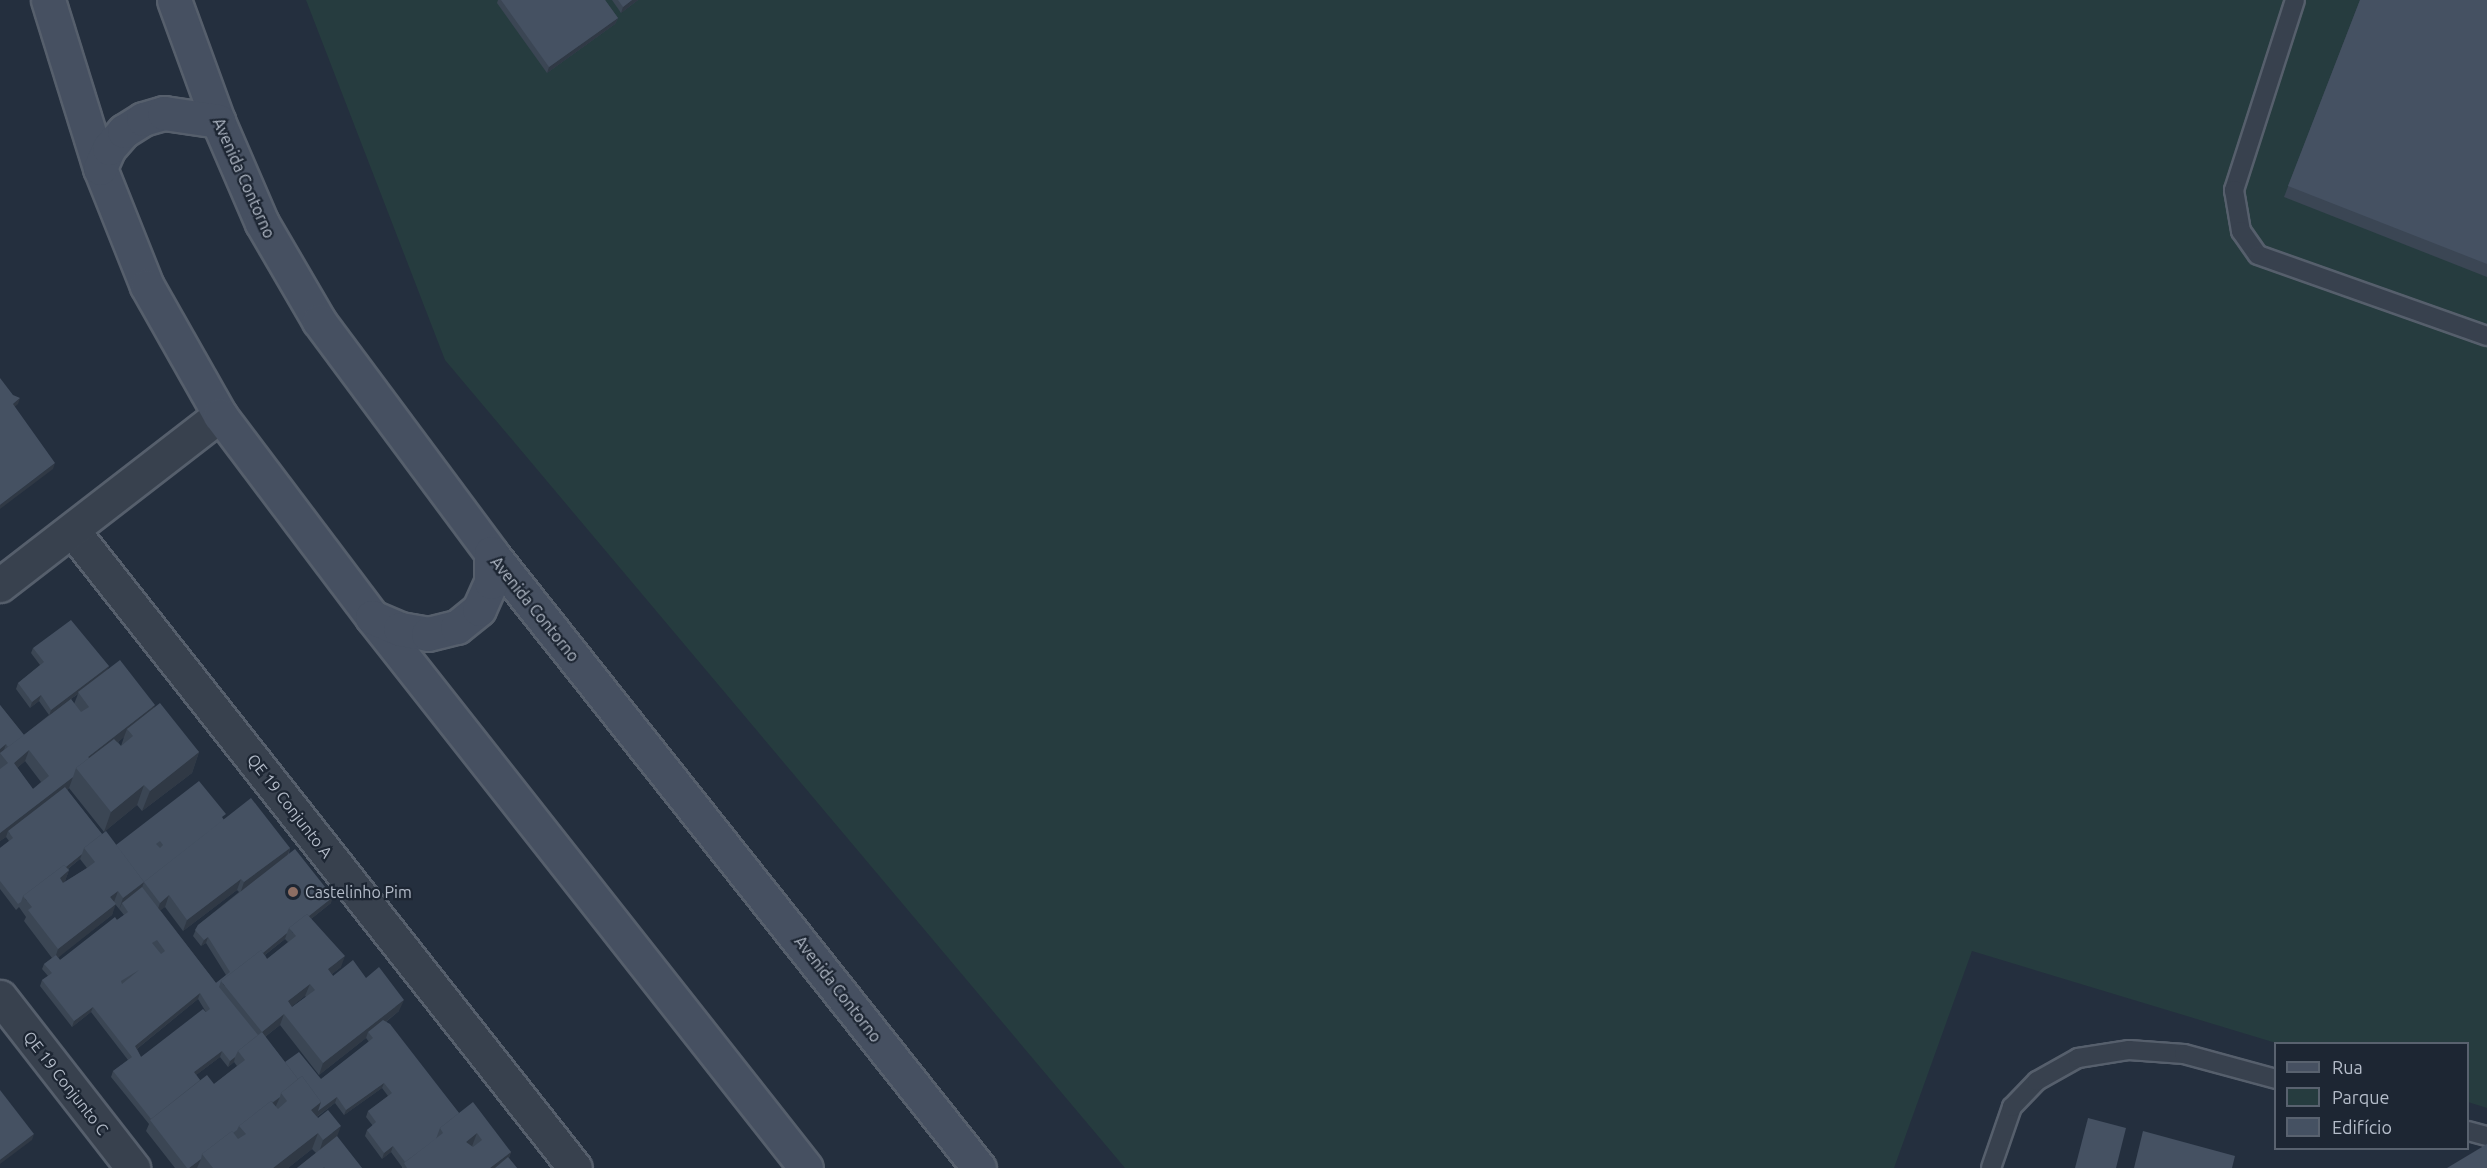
<!DOCTYPE html>
<html>
<head>
<meta charset="utf-8">
<style>
	body { margin:0 }
	#map { position:relative; width:2487px; height:1168px; overflow:hidden; background:#242f3e; font-family:Ubuntu,sans-serif }
	div>[style] { position:absolute }
	.green>* { inset:0; background:#263c3f }
	.roads { filter:drop-shadow(2px 0 #565f6c) drop-shadow(-2px 0 #565f6c) drop-shadow(0 2px #565f6c) drop-shadow(0 -2px #565f6c) }
	.lane>* { height:18px; margin:-9px; padding:0 9px; transform-origin:9px; border-radius:9px; background:#38414e }
	.street>* { height:33px; margin:-16.5px; padding:0 16.5px; transform-origin:16.5px; border-radius:16.5px; background:#38414e }
	.secondary>* { height:33px; margin:-16.5px; padding:0 16.5px; transform-origin:16.5px; border-radius:16.5px; background:#465061 }
	.wall>* { inset:0; background:#3b4654 }
	.shaded-wall>* { inset:0; background:#303945 }
	.building>* { inset:0; background:#455162 }
	.dots>* { width:16px; height:16px; translate:-50% -50%; box-sizing:border-box; border:3px solid #1d2633; border-radius:50% }
	span { translate:-50% -50%; white-space:nowrap; text-align:center; line-height:1.15; -webkit-text-stroke:4.5px #1d2633; paint-order:stroke }
	.street-label { font-size:16px; color:#b4bcc9 }
	.poi-label { font-size:16px; color:#b4bcc9 }
	.left { translate:0 -50%; text-align:left }
	.legend { position:absolute; left:2274px; top:1042px; width:195px; height:108px; box-sizing:border-box; background:#1d2633; border:2px solid #59626f; margin:0; padding:8px 10px; list-style:none; font-size:18px; color:#b4bcc9 }
	.legend li { display:flex; align-items:center; gap:12px; height:30px }
	.legend b { width:30px; border:2px solid #59626f }
</style>
</head>
<body>
<div id="map">
	<div class="green">
		<i style="clip-path:polygon(306px 0,2487px 0,2487px 1108px,2468px 1102px,2468px 1044px,2276px 1043px,1972px 951px,1894px 1168px,1125px 1168px,445px 360px)"></i>
	</div>
	<div class="roads">
		<div class="lane">
			<i style="left:2295px;top:0;width:200px;rotate:107.8deg"></i>
			<i style="left:2234px;top:190px;width:42px;rotate:80.3deg"></i>
			<i style="left:2241px;top:231px;width:29px;rotate:55deg"></i>
			<i style="left:2258px;top:255px;width:243px;rotate:19.5deg"></i>
			<i style="left:2468px;top:1131px;width:20px;rotate:15deg"></i>
			<i style="left:1991px;top:1168px;width:65px;rotate:-71deg"></i>
			<i style="left:2012px;top:1107px;width:36px;rotate:-46deg"></i>
			<i style="left:2037px;top:1081px;width:47px;rotate:-29.3deg"></i>
			<i style="left:2078px;top:1058px;width:52px;rotate:-8.9deg"></i>
			<i style="left:2129px;top:1050px;width:55px;rotate:4.2deg"></i>
			<i style="left:2184px;top:1054px;width:95px;rotate:15.2deg"></i>
		</div>
		<div class="street">
			<i style="left:72px;top:530px;width:812px;rotate:51.75deg"></i>
			<i style="left:0;top:585px;width:278px;rotate:-37.7deg"></i>
			<i style="left:0;top:997px;width:217px;rotate:52.1deg"></i>
		</div>
		<div class="secondary">
			<i style="left:48px;top:0;width:176px;rotate:72.8deg"></i>
			<i style="left:100px;top:168px;width:127px;rotate:68.3deg"></i>
			<i style="left:147px;top:286px;width:148px;rotate:60.5deg"></i>
			<i style="left:220px;top:415px;width:253px;rotate:53deg"></i>
			<i style="left:372px;top:617px;width:701px;rotate:51.77deg"></i>
			<i style="left:174px;top:0;width:129px;rotate:70deg"></i>
			<i style="left:218px;top:121px;width:111px;rotate:66.7deg"></i>
			<i style="left:262px;top:223px;width:113px;rotate:59.8deg"></i>
			<i style="left:319px;top:321px;width:289px;rotate:53.4deg"></i>
			<i style="left:491px;top:553px;width:785px;rotate:51.57deg"></i>
			<i style="left:100px;top:168px;width:22px;rotate:-66deg"></i>
			<i style="left:109px;top:148px;width:23px;rotate:-49deg"></i>
			<i style="left:124px;top:131px;width:22px;rotate:-32deg"></i>
			<i style="left:143px;top:119px;width:22px;rotate:-16deg"></i>
			<i style="left:164px;top:113px;width:55px;rotate:8.4deg"></i>
			<i style="left:372px;top:617px;width:30px;rotate:23deg"></i>
			<i style="left:400px;top:629px;width:28px;rotate:10deg"></i>
			<i style="left:428px;top:634px;width:30px;rotate:-14deg"></i>
			<i style="left:457px;top:627px;width:28px;rotate:-39deg"></i>
			<i style="left:479px;top:609px;width:30px;rotate:-66deg"></i>
			<i style="left:491px;top:582px;width:29px;rotate:-90deg"></i>
		</div>
	</div>
	<div class="wall">
		<i style="clip-path:polygon(498px 0,605px 0,618px 18px,615px 24px,547px 73px,497px 3px)"></i>
		<i style="clip-path:polygon(612px 0,638px 0,621px 13px)"></i>
		<i style="clip-path:polygon(2360px 0,2487px 0,2487px 277px,2284px 197px)"></i>
		<i style="clip-path:polygon(evenodd,33px 648px,109px 666px,107px 670px,154px 708px,199px 752px,192px 773px,142px 811px,137px 805px,104px 832px,69px 788px,67px 790px,102px 834px,116px 845px,224px 820px,290px 848px,289px 854px,331px 903px,311px 919px,341px 967px,332px 974px,333px 976px,366px 978px,399px 1011px,386px 1022px,459px 1113px,511px 1152px,509px 1158px,517px 1168px,402px 1168px,402px 1167px,391px 1152px,382px 1159px,365px 1136px,367px 1130px,373px 1126px,366px 1117px,368px 1111px,388px 1096px,382px 1088px,344px 1115px,335px 1103px,317px 1117px,337px 1137px,362px 1168px,297px 1168px,316px 1153px,312px 1149px,288px 1168px,175px 1168px,146px 1131px,149px 1124px,111px 1077px,113px 1071px,128px 1060px,91px 1012px,72px 1027px,40px 986px,42px 980px,48px 976px,42px 969px,44px 964px,52px 958px,24px 921px,26px 917px,19px 907px,16px 910px,0 889px,0 848px,9px 841px,6px 837px,0 841px,0 753px,4px 750px,0 753px,0 705px,24px 735px,49px 715px,39px 701px,30px 708px,16px 689px,18px 683px,40px 665px,31px 653px,33px 648px,78px 694px,74px 704px,71px 699px,78px 694px,33px 648px,124px 737px,121px 746px,118px 742px,124px 737px,33px 648px,25px 761px,41px 782px,33px 789px,17px 768px,25px 761px,33px 648px,80px 859px,87px 868px,63px 883px,65px 881px,69px 870px,68px 869px,80px 859px,33px 648px,237px 890px,239px 892px,198px 925px,193px 936px,201px 946px,206px 943px,226px 975px,216px 983px,160px 910px,165px 907px,183px 931px,237px 890px,33px 648px,115px 904px,124px 915px,60px 960px,58px 957px,112px 915px,115px 904px,33px 648px,285px 939px,288px 942px,267px 959px,265px 955px,285px 939px,33px 648px,305px 996px,306px 997px,292px 1007px,292px 1006px,305px 996px,33px 648px,198px 999px,206px 1012px,141px 1057px,137px 1049px,198px 999px,33px 648px,280px 1025px,319px 1075px,366px 1038px,369px 1042px,321px 1079px,285px 1062px,265px 1037px,280px 1025px,33px 648px,220px 1057px,228px 1067px,234px 1062px,237px 1066px,214px 1084px,200px 1080px,196px 1075px,220px 1057px)"></i>
	</div>
	<div class="shaded-wall">
		<i style="clip-path:polygon(632px 0,638px 0,621px 13px,623px 7px)"></i>
		<i style="clip-path:polygon(618px 18px,615px 24px,547px 73px,549px 67px)"></i>
		<i style="clip-path:polygon(20px 398px,18px 404px,11px 410px,13px 404px)"></i>
		<i style="clip-path:polygon(55px 463px,53px 469px,0 509px,0 505px)"></i>
		<i style="clip-path:polygon(109px 666px,107px 671px,49px 716px,51px 710px)"></i>
		<i style="clip-path:polygon(41px 695px,39px 701px,30px 708px,32px 702px)"></i>
		<i style="clip-path:polygon(155px 705px,151px 717px,127px 729px,124px 737px,93px 762px,88px 757px)"></i>
		<i style="clip-path:polygon(6px 744px,4px 750px,0 753px,0 749px)"></i>
		<i style="clip-path:polygon(29px 750px,25px 761px,10px 774px,14px 763px)"></i>
		<i style="clip-path:polygon(199px 752px,192px 773px,142px 811px,150px 791px)"></i>
		<i style="clip-path:polygon(73px 777px,69px 788px,10px 834px,8px 831px,6px 837px,0 841px,0 833px)"></i>
		<i style="clip-path:polygon(144px 785px,137px 805px,104px 832px,111px 812px)"></i>
		<i style="clip-path:polygon(290px 848px,286px 859px,240px 894px,244px 882px)"></i>
		<i style="clip-path:polygon(82px 854px,80px 859px,27px 901px,25px 899px)"></i>
		<i style="clip-path:polygon(69px 870px,65px 881px,56px 889px,60px 878px)"></i>
		<i style="clip-path:polygon(241px 879px,237px 890px,183px 931px,187px 920px)"></i>
		<i style="clip-path:polygon(144px 882px,140px 893px,122px 903px,119px 910px,123px 898px)"></i>
		<i style="clip-path:polygon(118px 891px,114px 902px,110px 897px)"></i>
		<i style="clip-path:polygon(169px 895px,165px 907px,156px 914px,160px 903px)"></i>
		<i style="clip-path:polygon(333px 897px,331px 903px,293px 933px,291px 930px)"></i>
		<i style="clip-path:polygon(116px 904px,112px 915px,54px 961px,58px 949px)"></i>
		<i style="clip-path:polygon(287px 933px,285px 939px,225px 986px,223px 984px)"></i>
		<i style="clip-path:polygon(208px 937px,206px 943px,201px 946px,204px 940px)"></i>
		<i style="clip-path:polygon(345px 956px,341px 967px,324px 980px,328px 969px)"></i>
		<i style="clip-path:polygon(310px 984px,305px 996px,284px 1013px,288px 1001px)"></i>
		<i style="clip-path:polygon(200px 993px,198px 999px,133px 1052px,135px 1046px)"></i>
		<i style="clip-path:polygon(404px 1000px,399px 1011px,370px 1034px,368px 1032px,366px 1038px,319px 1075px,323px 1063px)"></i>
		<i style="clip-path:polygon(93px 1007px,91px 1012px,72px 1027px,74px 1021px)"></i>
		<i style="clip-path:polygon(284px 1014px,280px 1025px,257px 1043px,262px 1032px)"></i>
		<i style="clip-path:polygon(222px 1051px,220px 1057px,192px 1078px,194px 1072px)"></i>
		<i style="clip-path:polygon(235px 1057px,234px 1062px,228px 1067px,230px 1061px)"></i>
		<i style="clip-path:polygon(384px 1083px,382px 1088px,344px 1115px,346px 1110px)"></i>
		<i style="clip-path:polygon(280px 1097px,275px 1108px,241px 1128px)"></i>
		<i style="clip-path:polygon(337px 1097px,335px 1103px,316px 1117px,311px 1110px,321px 1102px)"></i>
		<i style="clip-path:polygon(341px 1126px,335px 1142px,318px 1156px,323px 1140px)"></i>
		<i style="clip-path:polygon(318px 1133px,312px 1149px,288px 1168px,273px 1168px)"></i>
		<i style="clip-path:polygon(477px 1133px,471px 1149px,466px 1142px)"></i>
		<i style="clip-path:polygon(34px 1134px,32px 1140px,0 1164px,0 1160px)"></i>
		<i style="clip-path:polygon(393px 1146px,391px 1152px,382px 1159px,384px 1153px)"></i>
		<i style="clip-path:polygon(511px 1152px,505px 1168px,490px 1168px)"></i>
		<i style="clip-path:polygon(201px 1159px,197px 1168px,189px 1168px)"></i>
	</div>
	<div class="building">
		<i style="clip-path:polygon(501px 0,605px 0,618px 18px,549px 67px)"></i>
		<i style="clip-path:polygon(618px 0,632px 0,623px 7px)"></i>
		<i style="clip-path:polygon(2360px 0,2487px 0,2487px 264px,2288px 186px)"></i>
		<i style="clip-path:polygon(0 378px,13px 395px,20px 398px,13px 404px,55px 463px,0 505px)"></i>
		<i style="clip-path:polygon(71px 620px,109px 666px,51px 710px,41px 695px,32px 702px,18px 683px,44px 662px,33px 648px)"></i>
		<i style="clip-path:polygon(evenodd,120px 660px,155px 705px,88px 757px,89px 758px,76px 768px,73px 777px,0 833px,0 769px,8px 763px,0 753px,71px 699px,81px 712px,89px 707px,78px 692px,120px 660px,29px 750px,49px 776px,33px 789px,14px 763px,29px 750px)"></i>
		<i style="clip-path:polygon(160px 703px,199px 752px,150px 791px,144px 785px,111px 812px,76px 768px,114px 739px,121px 746px,133px 736px,127px 729px)"></i>
		<i style="clip-path:polygon(0 705px,24px 735px,8px 747px,6px 744px,0 749px)"></i>
		<i style="clip-path:polygon(evenodd,199px 781px,226px 814px,222px 817px,224px 820px,144px 882px,116px 845px,199px 781px,160px 841px,163px 845px,160px 848px,156px 844px,160px 841px)"></i>
		<i style="clip-path:polygon(65px 787px,102px 834px,84px 848px,82px 854px,66px 867px,64px 865px,23px 896px,21px 902px,18px 904px,0 881px,0 848px,13px 838px,8px 831px)"></i>
		<i style="clip-path:polygon(251px 798px,290px 848px,244px 882px,241px 879px,187px 920px,169px 895px,160px 903px,144px 882px,123px 898px,118px 891px,110px 897px,116px 904px,58px 949px,28px 910px,32px 907px,23px 896px,64px 865px,69px 870px,60px 878px,63px 883px,87px 868px,95px 862px,84px 848px,106px 831px,144px 882px)"></i>
		<i style="clip-path:polygon(evenodd,295px 849px,333px 897px,309px 916px,307px 914px,289px 928px,287px 933px,263px 953px,261px 950px,221px 981px,219px 987px,258px 1035px,238px 1051px,235px 1057px,230px 1061px,222px 1051px,194px 1072px,200px 1080px,151px 1119px,113px 1071px,132px 1057px,93px 1007px,74px 1021px,42px 980px,52px 973px,44px 964px,56px 955px,60px 960px,115px 917px,117px 920px,128px 912px,122px 903px,142px 887px,216px 983px,230px 972px,208px 937px,204px 940px,195px 930px,198px 925px,295px 849px,157px 940px,165px 951px,161px 954px,152px 943px,157px 940px,295px 849px,139px 970px,122px 984px,121px 981px,139px 970px,295px 849px,200px 993px,210px 1009px,206px 1012px,203px 1009px,141px 1057px,135px 1046px,200px 993px)"></i>
		<i style="clip-path:polygon(evenodd,307px 914px,345px 956px,328px 969px,333px 976px,353px 960px,366px 978px,379px 967px,404px 1000px,323px 1063px,284px 1014px,262px 1032px,298px 1079px,281px 1093px,280px 1097px,273px 1102px,271px 1101px,239px 1126px,237px 1130px,233px 1133px,232px 1131px,202px 1154px,201px 1159px,189px 1168px,187px 1168px,150px 1120px,207px 1075px,214px 1084px,245px 1060px,238px 1051px,262px 1032px,221px 981px,261px 950px,267px 959px,296px 936px,289px 928px,307px 914px,310px 984px,315px 990px,292px 1007px,288px 1001px,310px 984px)"></i>
		<i style="clip-path:polygon(383px 1020px,390px 1024px,459px 1113px,440px 1128px,436px 1139px,405px 1162px,393px 1146px,384px 1153px,367px 1130px,376px 1122px,368px 1111px,392px 1093px,384px 1083px,346px 1110px,337px 1097px,318px 1111px,321px 1102px,302px 1076px,298px 1079px,285px 1062px,299px 1052px,321px 1079px,373px 1038px,368px 1032px)"></i>
		<i style="clip-path:polygon(302px 1076px,321px 1102px,311px 1110px,318px 1118px,328px 1110px,341px 1126px,323px 1140px,318px 1133px,273px 1168px,213px 1168px,202px 1154px,232px 1131px,238px 1139px,246px 1134px,239px 1126px,271px 1101px,278px 1109px,287px 1101px,281px 1093px)"></i>
		<i style="clip-path:polygon(0 1090px,34px 1134px,0 1160px)"></i>
		<i style="clip-path:polygon(evenodd,473px 1102px,511px 1152px,490px 1168px,407px 1168px,404px 1163px,443px 1133px,440px 1128px,473px 1102px,477px 1133px,482px 1140px,473px 1147px,466px 1142px,477px 1133px)"></i>
		<i style="clip-path:polygon(2088px 1118px,2126px 1128px,2116px 1168px,2075px 1168px)"></i>
		<i style="clip-path:polygon(2143px 1131px,2235px 1156px,2232px 1168px,2134px 1168px)"></i>
		<i style="clip-path:polygon(337px 1136px,362px 1168px,325px 1168px,324px 1167px,323px 1168px,297px 1168px)"></i>
		<i style="clip-path:polygon(2487px 1144px,2487px 1168px,2447px 1168px)"></i>
		<i style="clip-path:polygon(508px 1157px,517px 1168px,495px 1168px)"></i>
	</div>
	<div class="dots">
		<i style="left:293px;top:892px;background:#8d6e63"></i>
	</div>
	<div class="street-label">
		<span style="left:244px;top:178px;rotate:66deg">Avenida Contorno</span>
		<span style="left:535px;top:609px;rotate:51deg">Avenida Contorno</span>
		<span style="left:290px;top:806px;rotate:52deg">QE 19 Conjunto A</span>
		<span style="left:838px;top:989px;rotate:52deg">Avenida Contorno</span>
		<span style="left:66px;top:1083px;rotate:52deg">QE 19 Conjunto C</span>
	</div>
	<div class="poi-label">
		<span class="left" style="left:305px;top:892px">Castelinho Pim</span>
	</div>
	<ul class="legend">
	<li><b style="height:8px;background:#465061"></b>Rua</li>
	<li><b style="height:16px;background:#263c3f"></b>Parque</li>
	<li><b style="height:16px;background:#455162"></b>Edifício</li>
	</ul>
</div>
</body>
</html>
